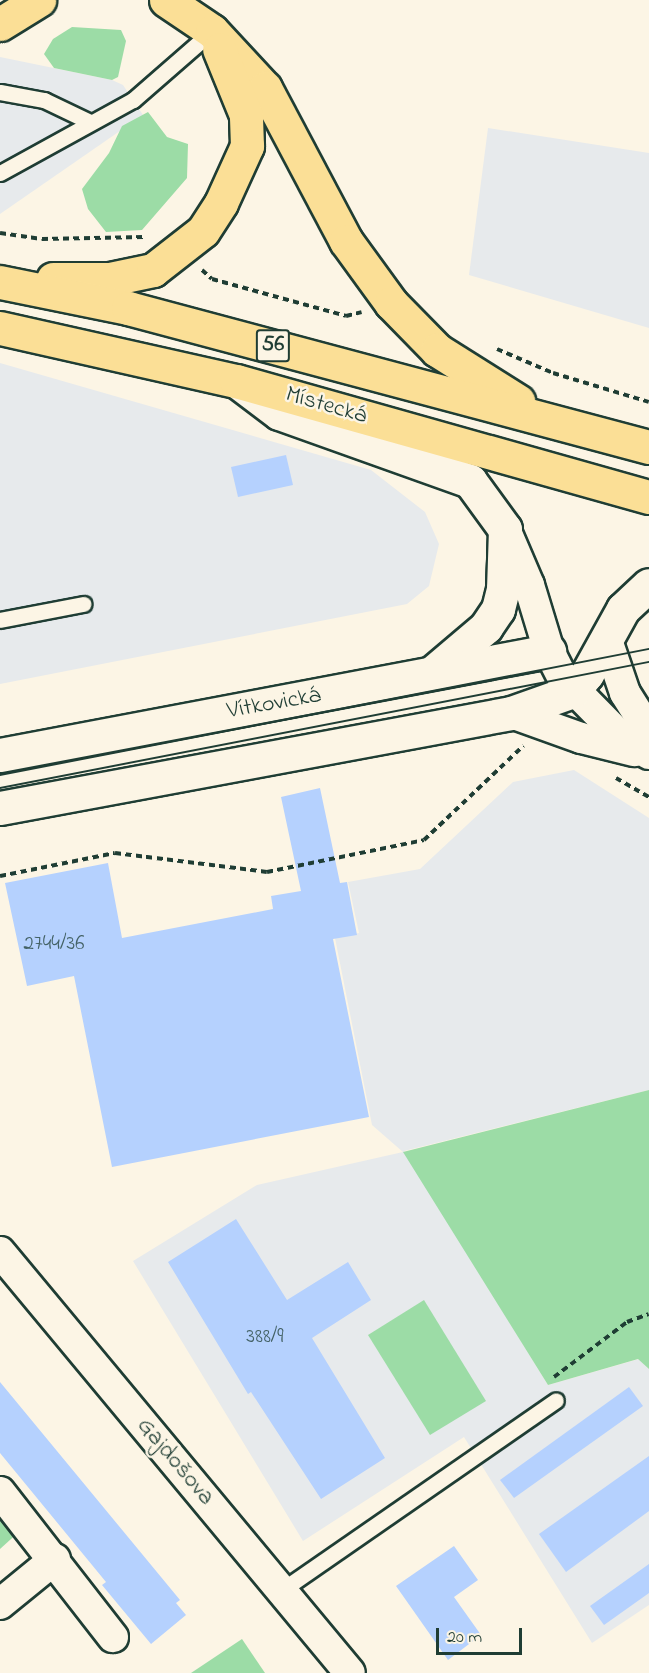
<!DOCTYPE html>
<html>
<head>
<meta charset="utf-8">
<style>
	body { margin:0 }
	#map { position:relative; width:649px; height:1673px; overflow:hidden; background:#fcf5e5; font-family:"Indie Flower",sans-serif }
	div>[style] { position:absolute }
	.built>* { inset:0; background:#e7eaec }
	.green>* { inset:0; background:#9cdca6 }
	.building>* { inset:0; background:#b5d1fe }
	.path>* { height:4px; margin-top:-2px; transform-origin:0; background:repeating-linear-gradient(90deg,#1f3d34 0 6px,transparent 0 10.5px) }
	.roads { filter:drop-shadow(2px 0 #1f3d34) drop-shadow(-2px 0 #1f3d34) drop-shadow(0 2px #1f3d34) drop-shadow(0 -2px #1f3d34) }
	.lane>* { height:15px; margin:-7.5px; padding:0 7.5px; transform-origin:7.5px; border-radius:7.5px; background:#fcf5e5 }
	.street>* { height:30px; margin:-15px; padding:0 15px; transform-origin:15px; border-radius:15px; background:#fcf5e5 }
	.secondary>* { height:33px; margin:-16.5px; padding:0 16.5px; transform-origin:16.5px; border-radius:16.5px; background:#fcf5e5 }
	.highway>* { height:33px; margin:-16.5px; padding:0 16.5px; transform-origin:16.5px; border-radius:16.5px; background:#fbdf96 }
	.tram>* { height:1.5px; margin:-0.75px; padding:0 0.75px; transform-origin:0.75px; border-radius:0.75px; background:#1f3d34 }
	span { translate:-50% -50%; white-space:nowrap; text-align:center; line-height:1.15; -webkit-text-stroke:5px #fcf5e5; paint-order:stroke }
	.number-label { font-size:21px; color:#446266 }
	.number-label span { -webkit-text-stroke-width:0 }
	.shield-label span { padding:2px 4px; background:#fcf5e5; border:2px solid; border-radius:4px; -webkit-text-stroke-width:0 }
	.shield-label { font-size:22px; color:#1f3d34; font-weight:700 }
	.street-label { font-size:24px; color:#1f3d34 }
	.scale { position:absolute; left:436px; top:1628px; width:86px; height:27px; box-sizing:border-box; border:3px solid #1f3d34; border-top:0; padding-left:8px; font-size:18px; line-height:21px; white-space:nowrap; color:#1f3d34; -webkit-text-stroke:4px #fcf5e5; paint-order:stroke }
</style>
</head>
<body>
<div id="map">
	<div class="built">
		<i style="clip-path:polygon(0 57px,112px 80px,123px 85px,143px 115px,0 214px)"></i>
		<i style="clip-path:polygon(488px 128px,649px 153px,649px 328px,469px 275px)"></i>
		<i style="clip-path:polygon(0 363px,371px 470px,425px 512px,439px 544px,429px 586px,407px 604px,0 684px)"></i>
		<i style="clip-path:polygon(574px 770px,649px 818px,649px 1090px,404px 1151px,548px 1385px,639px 1359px,649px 1369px,649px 1605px,592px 1643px,464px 1437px,303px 1541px,133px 1261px,257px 1185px,403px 1152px,372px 1125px,335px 938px,359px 933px,348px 882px,420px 869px,513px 782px)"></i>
	</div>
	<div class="green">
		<i style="clip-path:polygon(72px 27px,121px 30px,126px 41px,118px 77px,112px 80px,54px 68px,44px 54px,53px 39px)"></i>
		<i style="clip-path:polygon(148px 112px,167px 137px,188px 144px,187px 178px,142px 230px,106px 232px,88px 209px,82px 189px,109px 153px,122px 126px)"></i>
		<i style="clip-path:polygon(649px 1090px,649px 1369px,638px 1359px,548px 1385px,403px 1152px)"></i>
		<i style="clip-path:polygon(424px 1300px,486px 1401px,430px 1435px,368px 1335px)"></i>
		<i style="clip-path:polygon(13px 1520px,21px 1530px,0 1549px,0 1521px)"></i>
		<i style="clip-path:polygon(242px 1639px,265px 1673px,191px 1673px)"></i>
	</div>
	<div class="building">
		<i style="clip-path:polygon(286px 455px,293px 485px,238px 497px,231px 467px)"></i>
		<i style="clip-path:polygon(320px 788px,340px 883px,347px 882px,357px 935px,333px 939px,369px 1117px,112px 1167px,74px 976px,27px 986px,5px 883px,108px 863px,122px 938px,273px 909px,271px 896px,301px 891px,281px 797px)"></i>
		<i style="clip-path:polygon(236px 1219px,287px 1300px,348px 1262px,371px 1300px,312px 1338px,385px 1458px,321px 1499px,251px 1392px,248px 1394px,168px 1262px)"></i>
		<i style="clip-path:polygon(0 1382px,180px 1600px,176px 1603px,186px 1615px,151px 1644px,102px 1585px,106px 1582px,0 1453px)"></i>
		<i style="clip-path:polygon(629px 1387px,643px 1406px,514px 1498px,500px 1480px)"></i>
		<i style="clip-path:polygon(649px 1456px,649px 1511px,566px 1572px,539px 1534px)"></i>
		<i style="clip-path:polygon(454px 1546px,478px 1580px,454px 1597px,481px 1635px,448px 1660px,396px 1586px)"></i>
		<i style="clip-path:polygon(649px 1564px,649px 1593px,604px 1625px,590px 1606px)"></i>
	</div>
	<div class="path">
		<i style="left:0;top:233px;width:42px;rotate:8.1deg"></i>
		<i style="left:42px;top:239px;width:102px;rotate:-1.1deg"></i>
		<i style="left:202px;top:270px;width:13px;rotate:42deg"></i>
		<i style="left:212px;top:279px;width:139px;rotate:15.4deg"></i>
		<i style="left:346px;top:316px;width:16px;rotate:-14deg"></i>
		<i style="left:497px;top:349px;width:61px;rotate:23.2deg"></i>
		<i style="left:553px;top:373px;width:100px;rotate:16.8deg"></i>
		<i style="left:616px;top:778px;width:38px;rotate:30deg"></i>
		<i style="left:0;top:876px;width:117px;rotate:-11.3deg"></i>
		<i style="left:115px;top:853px;width:153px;rotate:7.1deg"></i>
		<i style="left:267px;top:872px;width:160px;rotate:-11.5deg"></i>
		<i style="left:424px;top:840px;width:137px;rotate:-43.5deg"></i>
		<i style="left:554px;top:1377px;width:91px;rotate:-37deg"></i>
		<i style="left:627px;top:1322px;width:23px;rotate:-20deg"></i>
	</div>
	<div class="roads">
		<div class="lane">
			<i style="left:0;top:92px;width:45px;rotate:10.3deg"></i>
			<i style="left:44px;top:100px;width:51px;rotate:25.6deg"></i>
			<i style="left:0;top:173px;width:152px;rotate:-28.8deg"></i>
			<i style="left:133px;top:100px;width:105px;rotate:-41.1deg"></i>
			<i style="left:0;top:620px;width:85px;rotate:-10.9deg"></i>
			<i style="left:282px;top:1590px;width:333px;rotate:-34.7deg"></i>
		</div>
		<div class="street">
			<i style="left:505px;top:529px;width:61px;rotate:66.8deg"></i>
			<i style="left:529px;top:585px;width:69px;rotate:73.1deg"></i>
			<i style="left:549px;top:651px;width:30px;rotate:63deg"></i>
			<i style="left:563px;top:678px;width:74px;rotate:45.5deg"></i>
			<i style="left:615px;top:731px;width:41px;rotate:34.1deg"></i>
			<i style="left:607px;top:640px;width:56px;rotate:71.2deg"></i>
			<i style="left:625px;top:693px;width:45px;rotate:57.7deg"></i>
			<i style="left:511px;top:713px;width:74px;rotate:19.7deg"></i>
			<i style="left:581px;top:738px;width:55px;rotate:13.8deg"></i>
			<i style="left:0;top:1252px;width:547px;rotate:50.26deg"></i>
			<i style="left:0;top:1492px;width:184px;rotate:52.1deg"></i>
			<i style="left:0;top:1604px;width:71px;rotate:-39.3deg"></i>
		</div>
		<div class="secondary">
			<i style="left:238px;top:382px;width:51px;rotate:37.1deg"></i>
			<i style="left:279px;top:413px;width:203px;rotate:19.6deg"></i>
			<i style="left:470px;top:481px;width:59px;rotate:53.9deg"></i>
			<i style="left:505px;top:529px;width:60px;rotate:91.9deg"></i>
			<i style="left:503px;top:589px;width:21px;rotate:104deg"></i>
			<i style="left:498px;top:609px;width:22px;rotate:124deg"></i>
			<i style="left:486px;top:627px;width:70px;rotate:139.7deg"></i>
			<i style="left:0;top:755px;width:559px;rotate:-10.73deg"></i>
			<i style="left:0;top:808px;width:520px;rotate:-10.53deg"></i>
			<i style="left:511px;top:713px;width:66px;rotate:-19.5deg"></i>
			<i style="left:573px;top:691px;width:22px;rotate:-51deg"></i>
			<i style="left:587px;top:674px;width:74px;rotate:-61deg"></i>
			<i style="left:623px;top:609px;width:35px;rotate:-43deg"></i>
		</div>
		<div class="highway">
			<i style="left:166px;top:0;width:55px;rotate:34deg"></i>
			<i style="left:212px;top:31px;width:78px;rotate:47.1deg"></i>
			<i style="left:265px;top:88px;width:173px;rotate:62.1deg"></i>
			<i style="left:346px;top:241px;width:77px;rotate:54deg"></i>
			<i style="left:391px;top:303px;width:66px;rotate:45.6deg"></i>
			<i style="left:437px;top:350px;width:96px;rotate:32.2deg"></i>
			<i style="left:0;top:24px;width:46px;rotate:-31.6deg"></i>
			<i style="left:53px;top:279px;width:57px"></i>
			<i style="left:110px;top:279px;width:44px;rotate:-11.8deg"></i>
			<i style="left:153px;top:270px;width:63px;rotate:-38deg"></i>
			<i style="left:203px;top:231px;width:33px;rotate:-57deg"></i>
			<i style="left:221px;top:203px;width:63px;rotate:-65.5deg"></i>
			<i style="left:247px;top:146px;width:31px;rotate:-92deg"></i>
			<i style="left:246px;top:115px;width:71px;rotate:-112.2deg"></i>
			<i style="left:0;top:282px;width:131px;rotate:11.5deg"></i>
			<i style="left:128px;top:308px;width:539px;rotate:14.94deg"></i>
			<i style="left:0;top:328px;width:242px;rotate:12.7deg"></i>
			<i style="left:236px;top:381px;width:429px;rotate:15.7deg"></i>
		</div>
	</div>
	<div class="tram">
		<i style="left:0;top:775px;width:661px;rotate:-10.99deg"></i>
		<i style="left:0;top:788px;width:661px;rotate:-10.99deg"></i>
	</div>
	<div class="number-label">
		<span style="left:54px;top:944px">2744/36</span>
		<span style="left:265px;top:1337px">388/9</span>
	</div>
	<div class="shield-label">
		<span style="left:273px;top:346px">56</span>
	</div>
	<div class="street-label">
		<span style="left:326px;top:406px;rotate:16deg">Místecká</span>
		<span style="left:274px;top:704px;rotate:-10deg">Vítkovická</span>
		<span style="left:175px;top:1462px;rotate:50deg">Gajdošova</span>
	</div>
	<div class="scale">20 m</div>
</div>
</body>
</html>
